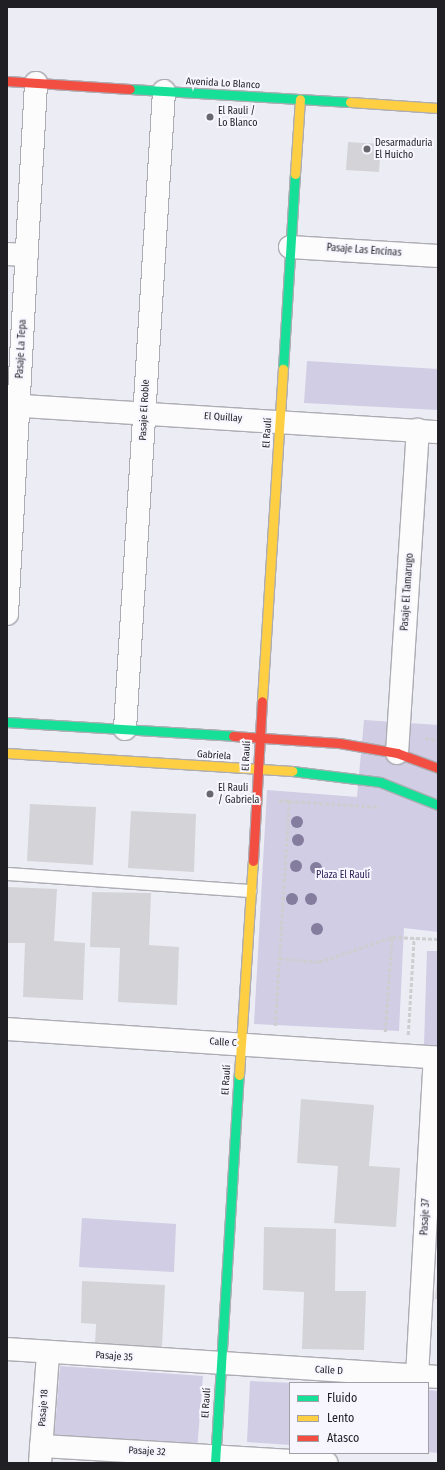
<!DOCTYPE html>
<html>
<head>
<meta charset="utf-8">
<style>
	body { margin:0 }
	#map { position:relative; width:445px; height:1470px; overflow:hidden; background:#ececf4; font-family:"Fira Sans Condensed",sans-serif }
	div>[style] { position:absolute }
	.green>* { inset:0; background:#d0cde5 }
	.building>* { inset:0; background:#d3d3d8 }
	.path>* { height:2.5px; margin-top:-1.25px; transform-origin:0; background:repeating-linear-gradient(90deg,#ceced0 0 4px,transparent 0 6px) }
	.roads { filter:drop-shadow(1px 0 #adacb3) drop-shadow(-1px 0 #adacb3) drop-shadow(0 1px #adacb3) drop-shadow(0 -1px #adacb3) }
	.lane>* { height:12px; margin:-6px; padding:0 6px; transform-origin:6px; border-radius:6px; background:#fcfcfd }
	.street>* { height:22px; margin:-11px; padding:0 11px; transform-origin:11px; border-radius:11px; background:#fcfcfd }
	.fast>* { height:9px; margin:-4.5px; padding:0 4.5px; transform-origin:4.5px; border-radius:4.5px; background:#16e098 }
	.slow>* { height:9px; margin:-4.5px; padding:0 4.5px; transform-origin:4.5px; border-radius:4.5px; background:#ffcf43 }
	.jam>* { height:9px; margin:-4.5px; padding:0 4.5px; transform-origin:4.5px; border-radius:4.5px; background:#f24e42 }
	.trees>* { width:12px; height:12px; margin:-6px; border-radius:50%; background:#847d9e }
	.dots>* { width:11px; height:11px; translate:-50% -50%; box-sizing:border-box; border:2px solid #f7f6ff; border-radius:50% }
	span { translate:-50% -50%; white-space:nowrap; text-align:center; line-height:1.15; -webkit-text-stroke:4px #f7f6ff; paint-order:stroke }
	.street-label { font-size:10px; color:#1f1f24 }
	.poi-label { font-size:10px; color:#1f1f24 }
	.left { translate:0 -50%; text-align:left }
	.park-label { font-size:10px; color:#2f2257 }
	.frame { position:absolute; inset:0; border:8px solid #1f1f24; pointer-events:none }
	.legend { position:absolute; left:289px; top:1382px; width:140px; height:72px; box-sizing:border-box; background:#f7f6ff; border:1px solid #a1a0a7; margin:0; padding:5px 7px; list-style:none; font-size:12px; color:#1f1f24 }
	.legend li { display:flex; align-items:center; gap:8px; height:20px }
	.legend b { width:20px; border:1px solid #a1a0a7 }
</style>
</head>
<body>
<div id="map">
	<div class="green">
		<i style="clip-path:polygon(307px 361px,438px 369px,438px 410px,304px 403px)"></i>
		<i style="clip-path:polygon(364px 720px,438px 725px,438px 932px,404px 928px,399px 1031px,254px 1024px,267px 790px,357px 797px)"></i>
		<i style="clip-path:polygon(427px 951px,438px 951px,438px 1045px,424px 1045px)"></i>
		<i style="clip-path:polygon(82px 1218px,176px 1224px,174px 1272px,79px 1267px)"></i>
		<i style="clip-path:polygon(60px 1366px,203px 1376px,197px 1450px,54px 1439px)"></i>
		<i style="clip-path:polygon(250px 1381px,294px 1383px,290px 1383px,290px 1445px,247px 1442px)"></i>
		<i style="clip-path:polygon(428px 1390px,438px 1391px,438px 1453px,428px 1452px)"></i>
	</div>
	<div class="building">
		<i style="clip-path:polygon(348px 142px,381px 144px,379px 172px,346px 170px)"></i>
		<i style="clip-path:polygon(30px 804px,96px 807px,93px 865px,27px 861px)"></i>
		<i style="clip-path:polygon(131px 811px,196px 814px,194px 872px,128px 868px)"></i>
		<i style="clip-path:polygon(7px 887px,57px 889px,54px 941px,85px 943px,83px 1000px,23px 997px,25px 943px,7px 943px)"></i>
		<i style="clip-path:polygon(92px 892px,151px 893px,149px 945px,179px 947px,177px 1005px,118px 1002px,120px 948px,90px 947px)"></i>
		<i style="clip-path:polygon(301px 1099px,374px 1105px,369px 1166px,400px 1168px,396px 1227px,334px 1223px,338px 1166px,297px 1163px)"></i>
		<i style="clip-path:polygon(264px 1227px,336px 1229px,335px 1291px,366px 1291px,364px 1350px,302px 1349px,304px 1292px,263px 1290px)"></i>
		<i style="clip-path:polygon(438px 1269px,438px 1299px,435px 1299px)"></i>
		<i style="clip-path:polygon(82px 1281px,165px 1285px,162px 1347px,95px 1344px,96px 1324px,81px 1323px)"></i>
	</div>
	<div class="path">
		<i style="left:425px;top:738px;width:13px;rotate:9deg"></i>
		<i style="left:225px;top:789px;width:8px;rotate:97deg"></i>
		<i style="left:224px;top:797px;width:10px;rotate:6deg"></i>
		<i style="left:289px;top:801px;width:91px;rotate:3.8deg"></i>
		<i style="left:279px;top:958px;width:40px;rotate:5.7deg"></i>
		<i style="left:319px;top:962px;width:77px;rotate:-18.9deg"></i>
		<i style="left:392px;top:937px;width:46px;rotate:2.5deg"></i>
		<i style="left:275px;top:1026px;width:225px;rotate:-86.4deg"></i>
		<i style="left:289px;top:801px;width:12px;rotate:180deg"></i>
		<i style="left:385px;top:1032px;width:95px;rotate:-85.8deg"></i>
		<i style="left:408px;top:1035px;width:97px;rotate:-86.5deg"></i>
	</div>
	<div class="roads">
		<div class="lane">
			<i style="left:7px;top:874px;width:244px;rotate:4deg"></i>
		</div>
		<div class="street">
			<i style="left:290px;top:247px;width:148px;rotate:3.5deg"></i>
			<i style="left:7px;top:254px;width:20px;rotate:3deg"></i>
			<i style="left:7px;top:405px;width:432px;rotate:3.6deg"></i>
			<i style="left:7px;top:614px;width:532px;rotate:-86.87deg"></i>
			<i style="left:125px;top:729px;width:639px;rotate:-86.5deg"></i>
			<i style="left:397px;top:753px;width:324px;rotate:-86.3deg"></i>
			<i style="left:7px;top:1029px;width:432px;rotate:3.8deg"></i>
			<i style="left:7px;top:1349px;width:432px;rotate:3.7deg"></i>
			<i style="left:417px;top:1376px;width:319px;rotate:-86.8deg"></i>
			<i style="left:41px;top:1446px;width:286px;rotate:3.4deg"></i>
			<i style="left:40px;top:1463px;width:110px;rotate:-85.8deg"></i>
		</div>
		<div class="fast">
			<i style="left:130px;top:89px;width:220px;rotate:3.4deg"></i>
			<i style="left:283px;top:369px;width:195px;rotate:-86.5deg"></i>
			<i style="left:7px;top:722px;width:226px;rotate:3.5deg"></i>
			<i style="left:292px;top:771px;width:89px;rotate:7.1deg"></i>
			<i style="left:380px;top:782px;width:62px;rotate:21.6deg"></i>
			<i style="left:215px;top:1463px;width:389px;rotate:-86.5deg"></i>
		</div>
		<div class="slow">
			<i style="left:350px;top:102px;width:88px;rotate:3.9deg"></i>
			<i style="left:295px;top:174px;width:75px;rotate:-86.2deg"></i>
			<i style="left:262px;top:701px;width:333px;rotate:-86.4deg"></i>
			<i style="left:7px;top:753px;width:286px;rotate:3.6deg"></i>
			<i style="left:239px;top:1075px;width:214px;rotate:-86.3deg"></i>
		</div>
		<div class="jam">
			<i style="left:7px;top:81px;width:123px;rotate:3.7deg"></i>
			<i style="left:233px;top:736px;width:106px;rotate:3.8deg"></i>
			<i style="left:339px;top:743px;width:59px;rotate:9.8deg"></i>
			<i style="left:397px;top:753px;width:44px;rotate:20.1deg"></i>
			<i style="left:253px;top:861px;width:160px;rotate:-86.8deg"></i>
		</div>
	</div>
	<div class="trees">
		<i style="left:297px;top:822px"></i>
		<i style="left:298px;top:840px"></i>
		<i style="left:296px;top:866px"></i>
		<i style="left:316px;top:868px"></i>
		<i style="left:292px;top:899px"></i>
		<i style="left:311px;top:899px"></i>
		<i style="left:317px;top:929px"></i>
	</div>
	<div class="dots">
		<i style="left:210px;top:117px;background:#67676d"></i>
		<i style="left:367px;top:149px;background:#67676d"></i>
		<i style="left:210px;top:794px;background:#67676d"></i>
	</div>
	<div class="street-label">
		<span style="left:223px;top:84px;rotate:3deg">Avenida Lo Blanco</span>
		<span style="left:364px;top:251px;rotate:4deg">Pasaje Las Encinas</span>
		<span style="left:22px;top:349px;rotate:-87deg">Pasaje La Tepa</span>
		<span style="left:145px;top:410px;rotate:-87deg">Pasaje El Roble</span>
		<span style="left:223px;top:418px;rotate:4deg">El Quillay</span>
		<span style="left:268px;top:433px;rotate:-86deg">El Raulí</span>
		<span style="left:408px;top:592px;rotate:-86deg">Pasaje El Tamarugo</span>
		<span style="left:214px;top:756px;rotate:4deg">Gabriela</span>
		<span style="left:247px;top:756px;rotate:-87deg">El Raulí</span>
		<span style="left:223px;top:1043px;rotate:4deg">Calle C</span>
		<span style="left:227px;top:1080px;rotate:-86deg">El Raulí</span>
		<span style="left:426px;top:1217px;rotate:-87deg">Pasaje 37</span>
		<span style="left:114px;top:1357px;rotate:4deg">Pasaje 35</span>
		<span style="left:329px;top:1371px;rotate:3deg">Calle D</span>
		<span style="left:207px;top:1403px;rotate:-86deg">El Raulí</span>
		<span style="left:44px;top:1408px;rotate:-86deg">Pasaje 18</span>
		<span style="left:147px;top:1452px;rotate:3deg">Pasaje 32</span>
	</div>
	<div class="poi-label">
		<span class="left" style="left:218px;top:117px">El Rauli /<br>Lo Blanco</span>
		<span class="left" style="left:375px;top:149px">Desarmaduria<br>El Huicho</span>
		<span class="left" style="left:218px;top:794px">El Rauli<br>/ Gabriela</span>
	</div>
	<div class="park-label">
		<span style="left:343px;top:876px">Plaza El Raulí</span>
	</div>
	<div class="frame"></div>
	<ul class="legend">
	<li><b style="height:5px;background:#16e098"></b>Fluido</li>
	<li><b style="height:5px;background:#ffcf43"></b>Lento</li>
	<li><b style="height:5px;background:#f24e42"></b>Atasco</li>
	</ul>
</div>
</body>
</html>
